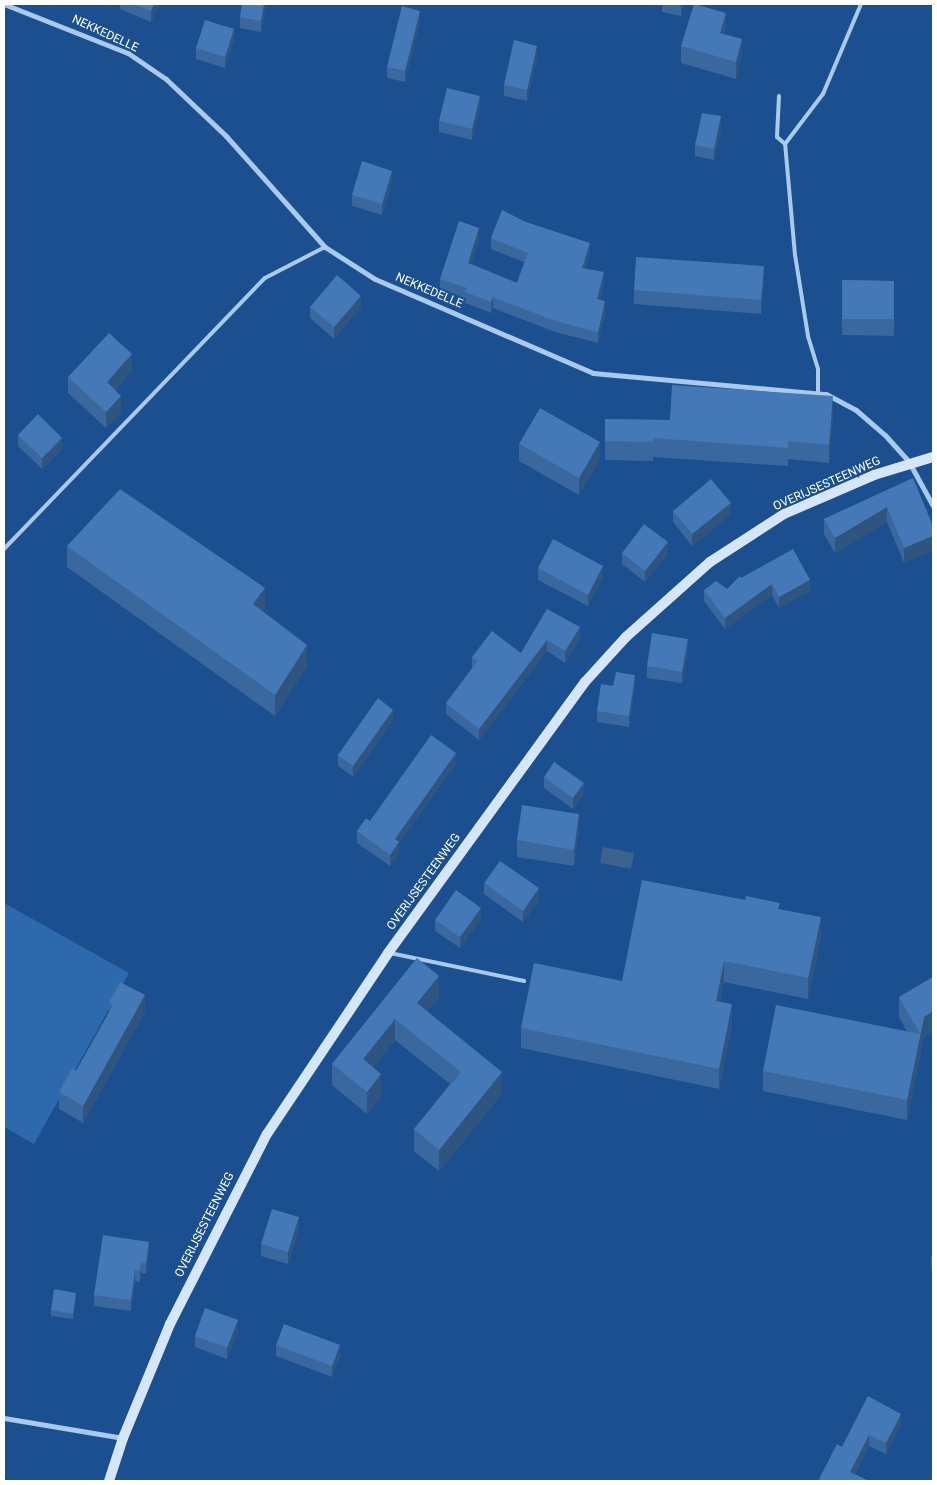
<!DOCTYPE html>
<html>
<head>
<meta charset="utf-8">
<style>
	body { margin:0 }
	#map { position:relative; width:937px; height:1485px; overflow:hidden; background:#1b4f8f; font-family:Roboto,sans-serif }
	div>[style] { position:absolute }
	.green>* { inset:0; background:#2e69ad }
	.water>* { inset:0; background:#3c6290 }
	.lane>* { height:4px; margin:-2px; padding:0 2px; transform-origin:2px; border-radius:2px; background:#a9c9ee }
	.street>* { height:5px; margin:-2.5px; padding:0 2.5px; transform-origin:2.5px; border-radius:2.5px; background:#a9c9ee }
	.secondary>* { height:10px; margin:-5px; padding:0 5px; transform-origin:5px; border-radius:5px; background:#d6e6fa }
	.wall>* { inset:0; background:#3a679d }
	.shaded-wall>* { inset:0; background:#305480 }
	.building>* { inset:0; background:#4478b7 }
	span { translate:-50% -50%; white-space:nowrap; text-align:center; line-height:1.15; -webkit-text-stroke:4px #1b4f8f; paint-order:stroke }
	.street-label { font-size:12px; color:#fff }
	.frame { position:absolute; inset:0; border:5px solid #fff; pointer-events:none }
</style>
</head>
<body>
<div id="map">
	<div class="green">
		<i style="clip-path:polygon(4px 903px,129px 973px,34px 1144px,4px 1127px)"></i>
	</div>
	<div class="water">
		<i style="clip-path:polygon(603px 847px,634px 853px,631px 869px,600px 863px)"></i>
	</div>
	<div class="lane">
		<i style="left:779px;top:96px;width:41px;rotate:92.8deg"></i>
		<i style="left:777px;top:137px;width:11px;rotate:41deg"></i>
		<i style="left:818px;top:393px;width:24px;rotate:-90deg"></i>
		<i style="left:818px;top:369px;width:34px;rotate:-107deg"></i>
		<i style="left:808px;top:336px;width:82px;rotate:-99.1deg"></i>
		<i style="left:795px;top:255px;width:111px;rotate:-95.1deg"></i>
		<i style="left:785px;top:144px;width:63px;rotate:-52.8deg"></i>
		<i style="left:823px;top:94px;width:98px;rotate:-67.1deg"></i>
		<i style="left:4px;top:549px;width:376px;rotate:-46.1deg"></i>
		<i style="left:265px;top:278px;width:68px;rotate:-27.3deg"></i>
		<i style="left:390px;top:953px;width:137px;rotate:11.8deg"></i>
	</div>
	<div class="street">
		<i style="left:4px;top:4px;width:133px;rotate:21.6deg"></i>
		<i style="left:128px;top:53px;width:46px;rotate:34.4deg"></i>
		<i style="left:166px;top:79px;width:83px;rotate:43.5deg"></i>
		<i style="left:226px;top:136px;width:149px;rotate:48.3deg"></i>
		<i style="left:325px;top:247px;width:59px;rotate:32.6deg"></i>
		<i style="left:375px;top:279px;width:237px;rotate:23.3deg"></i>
		<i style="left:593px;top:373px;width:234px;rotate:5.2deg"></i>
		<i style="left:826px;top:394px;width:34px;rotate:28deg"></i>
		<i style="left:856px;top:410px;width:38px;rotate:41deg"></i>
		<i style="left:885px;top:435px;width:36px;rotate:48deg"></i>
		<i style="left:909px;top:462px;width:50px;rotate:61.4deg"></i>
		<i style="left:4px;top:1418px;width:121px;rotate:9.5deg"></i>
	</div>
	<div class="secondary">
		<i style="left:109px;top:1481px;width:45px;rotate:-72deg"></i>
		<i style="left:123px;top:1438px;width:123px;rotate:-67.6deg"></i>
		<i style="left:170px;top:1324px;width:213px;rotate:-63deg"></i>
		<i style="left:267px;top:1134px;width:218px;rotate:-56.2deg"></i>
		<i style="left:388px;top:953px;width:335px;rotate:-54deg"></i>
		<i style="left:585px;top:682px;width:61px;rotate:-47.7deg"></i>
		<i style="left:626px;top:637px;width:113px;rotate:-41.8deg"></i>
		<i style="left:710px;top:562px;width:88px;rotate:-33deg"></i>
		<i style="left:784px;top:514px;width:98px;rotate:-23.4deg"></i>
		<i style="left:874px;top:475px;width:62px;rotate:-17deg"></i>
	</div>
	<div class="wall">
		<i style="clip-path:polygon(120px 4px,159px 4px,151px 22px,120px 9px)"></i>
		<i style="clip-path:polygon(266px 4px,261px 32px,240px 28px,240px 17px)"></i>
		<i style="clip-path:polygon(662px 4px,683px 4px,681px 16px,662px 12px)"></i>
		<i style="clip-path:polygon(420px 22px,405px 82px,387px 78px,387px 67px)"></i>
		<i style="clip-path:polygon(726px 30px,724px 34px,742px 56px,736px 79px,681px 63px,681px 46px)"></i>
		<i style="clip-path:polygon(234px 40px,225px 68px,196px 59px,196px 48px)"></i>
		<i style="clip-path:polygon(537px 57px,527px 101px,504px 96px,504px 85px)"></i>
		<i style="clip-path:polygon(480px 107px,472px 140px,439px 132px,439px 121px)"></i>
		<i style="clip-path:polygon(721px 128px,714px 160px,695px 156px,695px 145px)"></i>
		<i style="clip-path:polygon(392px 182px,382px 215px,352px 206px,352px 195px)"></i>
		<i style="clip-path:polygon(491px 238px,590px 255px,585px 268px,604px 284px,600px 299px,605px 312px,598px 343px,555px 332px,493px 308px,491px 313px,465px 303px,465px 298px,440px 290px,440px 279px,479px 239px,471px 264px,517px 283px,524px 262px,491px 249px)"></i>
		<i style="clip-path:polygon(842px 280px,894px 281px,894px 336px,842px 335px)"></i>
		<i style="clip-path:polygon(764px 281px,761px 314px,634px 304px,634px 290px)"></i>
		<i style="clip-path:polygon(310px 307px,361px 307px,334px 339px,310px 318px)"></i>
		<i style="clip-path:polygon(132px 371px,115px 390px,121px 412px,106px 428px,68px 393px,68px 377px)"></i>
		<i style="clip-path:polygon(833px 415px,829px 463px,788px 459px,788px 466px,653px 457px,653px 461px,605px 460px,605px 419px,670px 420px)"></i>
		<i style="clip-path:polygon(18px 435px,62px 449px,42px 469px,18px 446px)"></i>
		<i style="clip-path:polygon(519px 444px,600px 459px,579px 495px,519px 461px)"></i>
		<i style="clip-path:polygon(913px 478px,904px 563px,887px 522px,835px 553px,824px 534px,824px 519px)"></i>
		<i style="clip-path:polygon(673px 511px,731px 514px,692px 546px,673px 522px)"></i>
		<i style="clip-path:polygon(67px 546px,265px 609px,263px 612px,307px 666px,275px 716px,67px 567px)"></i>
		<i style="clip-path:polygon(622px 553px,668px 553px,645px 582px,622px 564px)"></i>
		<i style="clip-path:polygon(538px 568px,603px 577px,588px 606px,538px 580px)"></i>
		<i style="clip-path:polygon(741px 578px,810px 591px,779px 608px,772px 595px,725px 629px,704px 601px,704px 590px,727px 589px)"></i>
		<i style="clip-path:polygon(547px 609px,580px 639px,565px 663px,547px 651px,479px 740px,446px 714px,446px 703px,472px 668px,472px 657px,521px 653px)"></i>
		<i style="clip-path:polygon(688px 650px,682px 683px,647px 678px,647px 666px)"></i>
		<i style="clip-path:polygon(635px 687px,629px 727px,597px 722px,597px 711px)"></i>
		<i style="clip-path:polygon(393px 721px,353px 777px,338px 766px,338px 755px)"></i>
		<i style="clip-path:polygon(456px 764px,399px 843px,399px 853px,390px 866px,357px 843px,357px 831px,370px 821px)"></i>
		<i style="clip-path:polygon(544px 777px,584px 794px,573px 809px,544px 788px)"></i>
		<i style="clip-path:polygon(579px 830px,574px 866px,517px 857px,517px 840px)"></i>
		<i style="clip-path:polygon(484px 883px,539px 900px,523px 922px,484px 894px)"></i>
		<i style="clip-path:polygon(780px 909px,821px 938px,808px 999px,724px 982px,720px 1002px,732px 1024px,719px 1089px,521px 1048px,521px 1028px)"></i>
		<i style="clip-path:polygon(481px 919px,460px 948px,435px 931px,435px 920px)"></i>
		<i style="clip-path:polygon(417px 958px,439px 998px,427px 1011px,502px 1094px,439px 1171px,414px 1151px,414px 1129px,450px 1084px,395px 1040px,373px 1068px,381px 1096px,367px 1114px,332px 1085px,332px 1064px)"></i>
		<i style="clip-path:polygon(933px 977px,933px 1031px,924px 1037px,907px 1120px,763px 1091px,763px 1071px,907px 1032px,899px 1017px,899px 997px)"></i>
		<i style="clip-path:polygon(109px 1002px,145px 1012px,83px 1123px,59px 1109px,59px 1092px,76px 1071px,109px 1013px)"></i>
		<i style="clip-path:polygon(299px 1229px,288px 1264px,261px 1256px,261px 1244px)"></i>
		<i style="clip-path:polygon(149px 1253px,146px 1274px,141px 1273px,140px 1282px,135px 1281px,131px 1311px,94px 1306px,94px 1295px)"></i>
		<i style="clip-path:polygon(933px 1253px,933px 1271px,931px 1270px,931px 1258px)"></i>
		<i style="clip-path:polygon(76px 1299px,73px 1319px,51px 1316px,51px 1310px)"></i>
		<i style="clip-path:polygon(238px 1332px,227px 1359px,195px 1347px,195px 1336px)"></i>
		<i style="clip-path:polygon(276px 1345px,340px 1356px,332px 1377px,276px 1356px)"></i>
		<i style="clip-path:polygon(868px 1396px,901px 1425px,886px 1454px,869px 1446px,855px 1474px,869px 1481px,819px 1481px,819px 1479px,842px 1447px)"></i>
	</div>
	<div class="shaded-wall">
		<i style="clip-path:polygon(154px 4px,159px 4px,151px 22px,151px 11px)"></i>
		<i style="clip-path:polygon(264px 4px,266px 4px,261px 32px,261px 21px)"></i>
		<i style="clip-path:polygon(681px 4px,683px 4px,681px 16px)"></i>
		<i style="clip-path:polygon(420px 11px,420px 22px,405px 82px,405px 71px)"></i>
		<i style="clip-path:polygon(726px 13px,726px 30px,720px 50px,720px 33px)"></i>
		<i style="clip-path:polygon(234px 29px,234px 40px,225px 68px,225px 57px)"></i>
		<i style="clip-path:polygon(742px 39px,742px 56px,736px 79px,736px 62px)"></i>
		<i style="clip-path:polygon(537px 46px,537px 57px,527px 101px,527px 90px)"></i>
		<i style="clip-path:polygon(480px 96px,480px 107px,472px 140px,472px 129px)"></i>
		<i style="clip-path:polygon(721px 116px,721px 128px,714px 160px,714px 149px)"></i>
		<i style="clip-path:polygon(392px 171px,392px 182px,382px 215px,382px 204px)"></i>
		<i style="clip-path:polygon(479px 228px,479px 239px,468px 274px,468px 263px)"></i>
		<i style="clip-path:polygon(590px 243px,590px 255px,582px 279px,582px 268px)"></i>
		<i style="clip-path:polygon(764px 266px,764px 281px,761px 314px,761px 300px)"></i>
		<i style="clip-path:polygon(604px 272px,604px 284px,597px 310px,597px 299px)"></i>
		<i style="clip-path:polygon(361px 296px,361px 307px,334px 339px,334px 327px)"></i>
		<i style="clip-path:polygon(493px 297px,493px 308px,491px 313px,491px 302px)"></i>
		<i style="clip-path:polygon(605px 301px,605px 312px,598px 343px,598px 332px)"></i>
		<i style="clip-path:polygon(132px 354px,132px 371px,107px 398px,107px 382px)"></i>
		<i style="clip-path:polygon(121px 396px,121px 412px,106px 428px,106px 412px)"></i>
		<i style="clip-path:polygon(833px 396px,833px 415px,829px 463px,829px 445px)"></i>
		<i style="clip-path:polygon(62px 438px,62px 449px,42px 469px,42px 458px)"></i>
		<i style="clip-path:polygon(600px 442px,600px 459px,579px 495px,579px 478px)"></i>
		<i style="clip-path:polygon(731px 503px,731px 514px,692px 546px,692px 534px)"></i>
		<i style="clip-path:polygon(887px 507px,887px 522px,835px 553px,835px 538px)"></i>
		<i style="clip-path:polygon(933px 536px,933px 551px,904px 563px,904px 548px)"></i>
		<i style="clip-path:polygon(668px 542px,668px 553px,645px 582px,645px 571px)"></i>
		<i style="clip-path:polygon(603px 566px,603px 577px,588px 606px,588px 595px)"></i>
		<i style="clip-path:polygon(810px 580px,810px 591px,779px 608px,779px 597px)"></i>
		<i style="clip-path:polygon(772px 584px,772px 595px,725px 629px,725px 618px)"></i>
		<i style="clip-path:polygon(265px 588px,265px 609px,253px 626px,253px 604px)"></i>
		<i style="clip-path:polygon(580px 627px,580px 639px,565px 663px,565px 651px)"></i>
		<i style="clip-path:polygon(688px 639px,688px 650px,682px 683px,682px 672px)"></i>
		<i style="clip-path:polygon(547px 640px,547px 651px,479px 740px,479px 729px)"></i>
		<i style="clip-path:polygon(307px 645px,307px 666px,275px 716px,275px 695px)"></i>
		<i style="clip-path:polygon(635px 675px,635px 687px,629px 727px,629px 716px)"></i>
		<i style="clip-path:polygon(393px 710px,393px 721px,353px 777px,353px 766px)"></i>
		<i style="clip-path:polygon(456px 753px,456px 764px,399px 843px,399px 853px,390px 866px,390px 855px,395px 839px)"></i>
		<i style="clip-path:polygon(584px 783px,584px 794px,573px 809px,573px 798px)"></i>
		<i style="clip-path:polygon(579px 814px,579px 830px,574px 866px,574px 850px)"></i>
		<i style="clip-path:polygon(539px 888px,539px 900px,523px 922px,523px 911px)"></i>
		<i style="clip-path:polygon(481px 908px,481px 919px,460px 948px,460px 937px)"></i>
		<i style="clip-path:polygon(821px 917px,821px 938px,808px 999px,808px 978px)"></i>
		<i style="clip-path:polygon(724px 961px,724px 982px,716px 1021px,716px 1001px)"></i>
		<i style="clip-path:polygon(439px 976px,439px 998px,417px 1024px,417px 1003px)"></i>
		<i style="clip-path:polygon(145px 995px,145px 1012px,83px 1123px,83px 1106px)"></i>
		<i style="clip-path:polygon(732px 1004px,732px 1024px,719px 1089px,719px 1069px)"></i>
		<i style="clip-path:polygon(933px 1011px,933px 1031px,924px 1037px,907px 1120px,907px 1100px,924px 1017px)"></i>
		<i style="clip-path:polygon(395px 1019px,395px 1040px,363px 1081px,363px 1059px)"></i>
		<i style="clip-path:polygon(502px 1072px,502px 1094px,439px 1171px,439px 1150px)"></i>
		<i style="clip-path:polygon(381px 1074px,381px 1096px,367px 1114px,367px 1092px)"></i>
		<i style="clip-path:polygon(299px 1217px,299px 1229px,288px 1264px,288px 1252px)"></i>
		<i style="clip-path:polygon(149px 1242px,149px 1253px,146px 1274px,146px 1263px)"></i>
		<i style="clip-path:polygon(141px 1262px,141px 1273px,140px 1282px,140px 1271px)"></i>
		<i style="clip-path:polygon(135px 1270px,135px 1281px,131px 1311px,131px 1300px)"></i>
		<i style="clip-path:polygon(76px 1293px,76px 1299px,73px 1319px,73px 1314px)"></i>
		<i style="clip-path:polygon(238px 1320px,238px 1332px,227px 1359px,227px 1348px)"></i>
		<i style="clip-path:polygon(340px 1345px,340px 1356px,332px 1377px,332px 1366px)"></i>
		<i style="clip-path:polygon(901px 1414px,901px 1425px,886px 1454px,886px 1443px)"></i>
		<i style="clip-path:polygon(869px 1435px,869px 1446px,851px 1481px,850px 1472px)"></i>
	</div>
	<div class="building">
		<i style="clip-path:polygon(134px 4px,154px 4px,151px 11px)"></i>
		<i style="clip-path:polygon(242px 4px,264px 4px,261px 21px,240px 17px)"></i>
		<i style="clip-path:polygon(694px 4px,726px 13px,720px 33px,742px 39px,736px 62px,681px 46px)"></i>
		<i style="clip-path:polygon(402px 6px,420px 11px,405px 71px,387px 67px)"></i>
		<i style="clip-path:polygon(205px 20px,234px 29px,225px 57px,196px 48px)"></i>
		<i style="clip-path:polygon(514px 40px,537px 46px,527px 90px,504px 85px)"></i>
		<i style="clip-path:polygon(447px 88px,480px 96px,472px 129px,439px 121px)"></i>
		<i style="clip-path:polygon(702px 113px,721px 116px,714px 149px,695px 145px)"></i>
		<i style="clip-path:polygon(362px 161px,392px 171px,382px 204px,352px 195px)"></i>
		<i style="clip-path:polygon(502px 210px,526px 222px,590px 243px,582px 268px,604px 272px,597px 299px,605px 301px,598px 332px,555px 321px,493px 297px,491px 302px,465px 292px,467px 288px,440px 279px,459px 221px,479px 228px,468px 263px,517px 283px,528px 253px,491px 238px)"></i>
		<i style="clip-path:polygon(636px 257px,764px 266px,761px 300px,634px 290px)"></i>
		<i style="clip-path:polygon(337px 275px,361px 296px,334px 327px,310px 307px)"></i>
		<i style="clip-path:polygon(842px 280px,894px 281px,894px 319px,842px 319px)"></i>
		<i style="clip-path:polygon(109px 333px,132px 354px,107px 382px,121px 396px,106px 412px,68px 377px)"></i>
		<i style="clip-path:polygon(672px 385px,833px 396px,829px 445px,788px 441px,788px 448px,653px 438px,653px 442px,605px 441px,605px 419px,670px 420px)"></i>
		<i style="clip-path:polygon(540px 408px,600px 442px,579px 478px,519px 444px)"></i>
		<i style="clip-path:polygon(38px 414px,62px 438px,42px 458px,18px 435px)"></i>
		<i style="clip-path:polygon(913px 478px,933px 526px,933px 536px,904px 548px,887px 507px,835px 538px,824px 519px)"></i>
		<i style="clip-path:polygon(711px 479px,731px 503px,692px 534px,673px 511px)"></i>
		<i style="clip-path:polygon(120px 489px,265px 588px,253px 604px,307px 645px,275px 695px,67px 546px)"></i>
		<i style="clip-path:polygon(644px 524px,668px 542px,645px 571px,622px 553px)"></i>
		<i style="clip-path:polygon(553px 539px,603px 566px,588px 595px,538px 568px)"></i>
		<i style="clip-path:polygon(793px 549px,810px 580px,779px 597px,772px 584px,725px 618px,704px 590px,716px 581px,727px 589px,740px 576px,741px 578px)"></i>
		<i style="clip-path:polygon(547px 609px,580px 627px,565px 651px,547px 640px,479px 729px,446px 703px,478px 661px,472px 657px,492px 631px,521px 653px)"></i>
		<i style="clip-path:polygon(652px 633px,688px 639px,682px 672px,647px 666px)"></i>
		<i style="clip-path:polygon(616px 672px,635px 675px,629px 716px,597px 711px,601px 684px,613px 686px)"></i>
		<i style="clip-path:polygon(378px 698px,393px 710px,353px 766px,338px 755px)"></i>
		<i style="clip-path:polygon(431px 735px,456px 753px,395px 839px,399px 842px,390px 855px,357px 831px,366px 818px,370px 821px)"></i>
		<i style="clip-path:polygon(554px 762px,584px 783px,573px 798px,544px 777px)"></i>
		<i style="clip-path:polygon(522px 805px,579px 814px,574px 850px,517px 840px)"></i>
		<i style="clip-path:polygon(500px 861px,539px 888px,523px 911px,484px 883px)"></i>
		<i style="clip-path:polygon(642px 880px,745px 900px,746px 896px,780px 903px,778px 909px,821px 917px,808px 978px,724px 961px,716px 1001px,732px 1004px,719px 1069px,521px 1028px,534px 963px,622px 981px)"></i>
		<i style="clip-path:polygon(456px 890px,481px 908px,460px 937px,435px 920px)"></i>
		<i style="clip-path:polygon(417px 958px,439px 976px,417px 1003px,502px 1072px,439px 1150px,414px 1129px,461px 1072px,395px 1019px,363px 1059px,381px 1074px,367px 1092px,332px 1064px)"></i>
		<i style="clip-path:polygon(933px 977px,933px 1011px,924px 1017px,907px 1100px,763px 1071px,776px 1005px,920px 1034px,899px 997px)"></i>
		<i style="clip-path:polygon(120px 982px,145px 995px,83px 1106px,59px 1092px,72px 1068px,76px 1071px,113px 1005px,109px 1002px)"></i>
		<i style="clip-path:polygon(272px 1209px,299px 1217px,288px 1252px,261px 1244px)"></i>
		<i style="clip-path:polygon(103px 1235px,149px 1242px,146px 1263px,141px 1262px,140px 1271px,135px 1270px,131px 1300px,94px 1295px)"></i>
		<i style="clip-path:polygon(933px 1253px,933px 1260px,931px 1258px)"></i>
		<i style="clip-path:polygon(54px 1289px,76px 1293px,73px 1314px,51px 1310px)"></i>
		<i style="clip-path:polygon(205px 1308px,238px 1320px,227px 1348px,195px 1336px)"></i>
		<i style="clip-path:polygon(284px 1324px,340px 1345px,332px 1366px,276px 1345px)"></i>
		<i style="clip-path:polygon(868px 1396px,901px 1414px,886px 1443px,869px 1435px,850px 1472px,869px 1481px,824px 1481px,819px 1479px,837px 1444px,842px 1447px)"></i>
	</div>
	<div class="street-label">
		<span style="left:105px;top:34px;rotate:25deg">NEKKEDELLE</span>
		<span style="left:429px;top:291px;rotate:23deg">NEKKEDELLE</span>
		<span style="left:827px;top:484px;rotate:-24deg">OVERIJSESTEENWEG</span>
		<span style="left:424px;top:882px;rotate:-54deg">OVERIJSESTEENWEG</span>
		<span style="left:205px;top:1225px;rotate:-63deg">OVERIJSESTEENWEG</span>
	</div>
	<div class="frame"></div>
</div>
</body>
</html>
